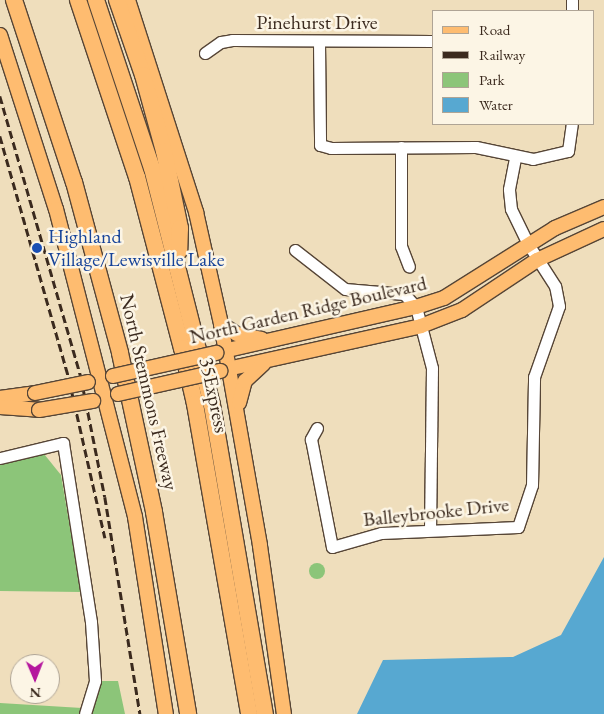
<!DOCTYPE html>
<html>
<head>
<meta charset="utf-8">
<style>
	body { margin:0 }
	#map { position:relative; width:604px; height:714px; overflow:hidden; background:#efdebc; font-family:"EB Garamond",serif }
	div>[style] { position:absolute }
	.green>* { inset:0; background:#8cc579 }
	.round { border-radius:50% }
	.water>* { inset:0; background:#57a8d1 }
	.roads { filter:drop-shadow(1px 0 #564536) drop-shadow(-1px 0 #564536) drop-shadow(0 1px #564536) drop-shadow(0 -1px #564536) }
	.minor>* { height:11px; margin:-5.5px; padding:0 5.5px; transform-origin:5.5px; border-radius:5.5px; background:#fff }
	.major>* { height:14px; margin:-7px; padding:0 7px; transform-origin:7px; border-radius:7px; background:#febc70 }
	.highway>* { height:16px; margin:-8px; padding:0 8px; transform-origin:8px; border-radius:8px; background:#febc70 }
	.rail>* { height:2.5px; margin-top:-1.25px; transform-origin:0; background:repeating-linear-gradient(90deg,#3b2a1e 0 8px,transparent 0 12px) }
	.bridges { filter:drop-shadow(1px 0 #564536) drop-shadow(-1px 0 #564536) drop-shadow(0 1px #564536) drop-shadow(0 -1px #564536) }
	.major-bridge>* { height:14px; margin:-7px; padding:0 7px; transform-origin:7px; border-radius:7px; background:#febc70 }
	.dots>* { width:14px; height:14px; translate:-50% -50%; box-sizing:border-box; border:2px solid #fcf5e5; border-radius:50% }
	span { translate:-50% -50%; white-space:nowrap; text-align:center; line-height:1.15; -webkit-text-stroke:5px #fcf5e5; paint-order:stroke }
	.street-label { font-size:20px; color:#3b2a1e }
	.transit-label { font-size:20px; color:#164399 }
	.left { translate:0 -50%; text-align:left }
	.legend { position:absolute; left:432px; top:10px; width:162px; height:115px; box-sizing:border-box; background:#fcf5e5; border:1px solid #afa495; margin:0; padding:6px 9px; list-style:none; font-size:15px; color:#3b2a1e }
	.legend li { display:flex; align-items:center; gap:10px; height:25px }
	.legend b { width:25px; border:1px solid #afa495 }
	.north { position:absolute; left:10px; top:654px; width:50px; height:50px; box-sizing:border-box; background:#fcf5e5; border:1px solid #afa495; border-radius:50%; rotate:179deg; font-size:14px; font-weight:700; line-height:20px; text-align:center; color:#3b2a1e }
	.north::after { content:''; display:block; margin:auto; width:18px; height:22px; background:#b5179e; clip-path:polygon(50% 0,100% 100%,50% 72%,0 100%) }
</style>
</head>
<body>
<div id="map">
	<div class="green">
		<i style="clip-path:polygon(44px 454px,61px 475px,81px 592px,0 591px,0 464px)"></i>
		<i class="round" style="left:309px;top:563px;width:16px;height:16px"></i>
		<i style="clip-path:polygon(89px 681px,118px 681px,125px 714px,0 714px,0 703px,82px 708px,89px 692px)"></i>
	</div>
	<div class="water">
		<i style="clip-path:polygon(604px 557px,604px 714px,357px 714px,383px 660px,513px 657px,561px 635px)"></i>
	</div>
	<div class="roads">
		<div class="minor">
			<i style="left:572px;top:0;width:11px;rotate:90deg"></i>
			<i style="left:319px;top:42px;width:103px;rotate:89.4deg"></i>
			<i style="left:320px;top:145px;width:11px;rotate:15deg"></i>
			<i style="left:331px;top:148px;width:145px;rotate:-0.4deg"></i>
			<i style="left:476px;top:147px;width:58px;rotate:11.9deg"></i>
			<i style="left:533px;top:159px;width:36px;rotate:-13deg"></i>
			<i style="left:568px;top:151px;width:27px;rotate:-82deg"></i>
			<i style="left:205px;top:53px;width:19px;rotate:-35deg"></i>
			<i style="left:221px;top:42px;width:11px;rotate:-10deg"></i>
			<i style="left:232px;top:40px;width:201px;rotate:0.3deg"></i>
			<i style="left:401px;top:147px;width:99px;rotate:90deg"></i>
			<i style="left:401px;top:246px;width:22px;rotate:69deg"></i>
			<i style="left:295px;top:250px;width:63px;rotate:38deg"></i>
			<i style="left:345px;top:289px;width:59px;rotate:4.8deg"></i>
			<i style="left:404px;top:294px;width:18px;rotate:47deg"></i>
			<i style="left:416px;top:307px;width:63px;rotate:75.3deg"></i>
			<i style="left:432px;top:368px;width:161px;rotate:90.7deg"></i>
			<i style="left:317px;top:428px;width:13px;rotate:119deg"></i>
			<i style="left:311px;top:439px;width:110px;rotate:79deg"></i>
			<i style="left:332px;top:547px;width:51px;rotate:-15.9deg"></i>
			<i style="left:381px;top:533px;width:137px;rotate:-2.5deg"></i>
			<i style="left:518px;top:527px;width:44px;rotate:-71.6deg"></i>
			<i style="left:532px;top:485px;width:108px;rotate:-88.9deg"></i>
			<i style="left:534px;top:377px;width:75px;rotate:-70.6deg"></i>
			<i style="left:559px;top:306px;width:20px;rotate:-101deg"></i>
			<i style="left:555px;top:286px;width:50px;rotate:-122.7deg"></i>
			<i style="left:528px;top:244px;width:39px;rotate:-116deg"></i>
			<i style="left:511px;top:209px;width:20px;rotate:-96deg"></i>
			<i style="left:509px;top:189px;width:33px;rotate:-79deg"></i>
			<i style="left:0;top:458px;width:65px;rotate:-13.4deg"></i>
			<i style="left:63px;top:443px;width:181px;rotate:81.1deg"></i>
			<i style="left:91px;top:622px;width:59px;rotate:86.1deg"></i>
			<i style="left:95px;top:681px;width:34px;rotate:107deg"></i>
		</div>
		<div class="major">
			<i style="left:128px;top:0;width:223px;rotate:72.2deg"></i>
			<i style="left:196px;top:212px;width:115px;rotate:77.4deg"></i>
			<i style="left:221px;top:324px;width:225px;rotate:80deg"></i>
			<i style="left:260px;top:546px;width:170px;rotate:81.9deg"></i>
			<i style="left:0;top:35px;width:183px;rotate:72.2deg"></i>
			<i style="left:56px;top:209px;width:318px;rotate:75.6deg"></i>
			<i style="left:135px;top:517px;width:199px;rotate:81.1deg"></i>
			<i style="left:221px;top:324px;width:19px;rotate:32deg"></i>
			<i style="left:237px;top:334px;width:25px;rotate:11deg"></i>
			<i style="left:219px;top:352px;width:202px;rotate:-12.9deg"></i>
			<i style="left:416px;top:307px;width:29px;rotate:-18deg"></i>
			<i style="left:444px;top:298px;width:131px;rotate:-32.2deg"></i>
			<i style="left:555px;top:228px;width:53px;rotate:-23.2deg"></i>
			<i style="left:223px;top:370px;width:203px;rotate:-12.5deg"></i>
			<i style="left:421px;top:326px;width:44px;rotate:-21.3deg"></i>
			<i style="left:462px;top:310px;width:90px;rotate:-33.7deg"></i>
			<i style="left:537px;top:260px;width:74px;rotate:-24.8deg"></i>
			<i style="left:0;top:398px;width:35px;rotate:-8deg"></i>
			<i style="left:239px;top:403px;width:23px;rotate:-75deg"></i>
			<i style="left:245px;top:381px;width:25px;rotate:-43deg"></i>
			<i style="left:0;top:407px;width:39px;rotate:4deg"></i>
		</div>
		<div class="highway">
			<i style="left:14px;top:0;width:192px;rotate:71.8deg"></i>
			<i style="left:74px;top:182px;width:177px;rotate:74.9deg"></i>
			<i style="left:120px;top:353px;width:163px;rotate:77.9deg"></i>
			<i style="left:154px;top:512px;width:205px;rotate:80.4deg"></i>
			<i style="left:78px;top:0;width:187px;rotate:71.6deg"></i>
			<i style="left:137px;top:177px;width:177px;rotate:75.3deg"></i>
			<i style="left:182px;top:348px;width:57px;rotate:76.9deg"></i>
			<i style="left:195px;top:404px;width:315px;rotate:80.1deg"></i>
			<i style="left:96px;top:0;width:177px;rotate:71.6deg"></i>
			<i style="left:152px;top:168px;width:244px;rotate:75.8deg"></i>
			<i style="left:212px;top:405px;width:314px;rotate:80.3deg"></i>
			<i style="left:117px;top:0;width:79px;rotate:70.9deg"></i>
			<i style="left:143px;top:75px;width:79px;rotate:74.6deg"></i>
			<i style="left:164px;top:151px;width:79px;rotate:78.3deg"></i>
			<i style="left:180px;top:228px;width:23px;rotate:92deg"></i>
		</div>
	</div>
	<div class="rail">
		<i style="left:0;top:96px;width:292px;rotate:73.9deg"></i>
		<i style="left:81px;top:377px;width:122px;rotate:78.7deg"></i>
		<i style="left:105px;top:497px;width:220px;rotate:80.8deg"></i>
		<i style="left:0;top:136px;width:253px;rotate:74.1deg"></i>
		<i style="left:69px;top:379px;width:163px;rotate:77.2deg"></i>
	</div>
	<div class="bridges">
		<div class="major-bridge">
			<i style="left:113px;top:376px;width:106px;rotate:-12.6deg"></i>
			<i style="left:35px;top:393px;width:54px;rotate:-11.7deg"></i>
			<i style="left:118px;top:394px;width:105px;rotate:-12.7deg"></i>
			<i style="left:39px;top:410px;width:55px;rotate:-9.5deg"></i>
		</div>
	</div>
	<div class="dots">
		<i style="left:37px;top:248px;background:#1a4fb4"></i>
	</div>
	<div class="street-label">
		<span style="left:317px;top:22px">Pinehurst Drive</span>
		<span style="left:308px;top:310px;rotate:-13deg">North Garden Ridge Boulevard</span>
		<span style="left:149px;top:392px;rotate:77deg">North Stemmons Freeway</span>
		<span style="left:214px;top:395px;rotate:78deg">35Express</span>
		<span style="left:436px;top:512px;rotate:-6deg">Balleybrooke Drive</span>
	</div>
	<div class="transit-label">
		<span class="left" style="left:48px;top:248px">Highland<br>Village/Lewisville Lake</span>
	</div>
	<ul class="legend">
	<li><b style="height:6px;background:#febc70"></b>Road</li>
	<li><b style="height:6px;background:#3b2a1e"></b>Railway</li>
	<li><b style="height:14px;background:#8cc579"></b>Park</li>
	<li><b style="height:14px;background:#57a8d1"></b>Water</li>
	</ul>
	<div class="north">N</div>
</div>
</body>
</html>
